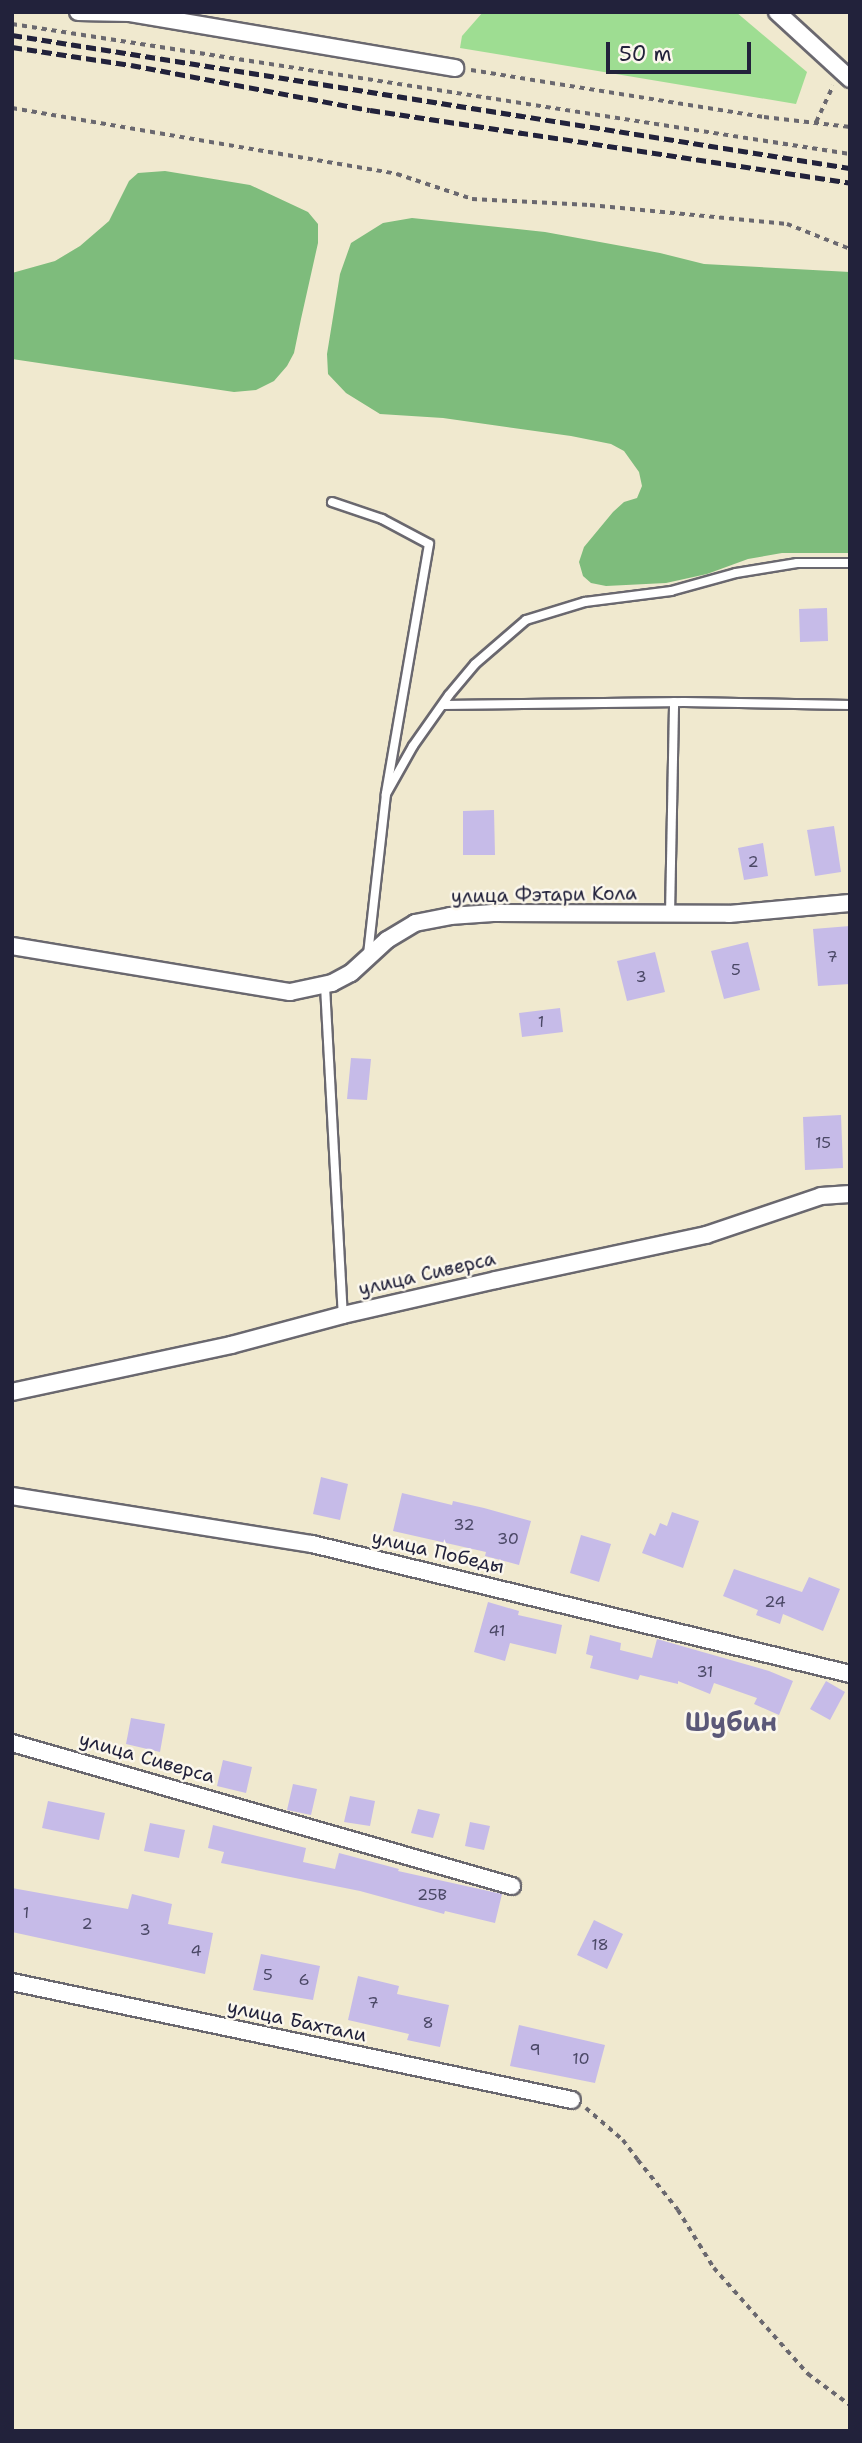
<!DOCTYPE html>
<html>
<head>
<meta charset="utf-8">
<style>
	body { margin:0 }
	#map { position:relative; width:862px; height:2443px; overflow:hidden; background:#f0e9cf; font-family:"Shantell Sans",sans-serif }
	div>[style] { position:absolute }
	.green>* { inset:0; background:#9edd92 }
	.forest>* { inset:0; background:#7ebc7c }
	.building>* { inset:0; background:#c6bbe8 }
	.path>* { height:3.5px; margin-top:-1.75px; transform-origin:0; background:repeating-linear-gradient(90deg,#6a686f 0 5px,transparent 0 10px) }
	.roads { filter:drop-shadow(2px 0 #6a686f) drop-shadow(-2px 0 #6a686f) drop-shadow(0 2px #6a686f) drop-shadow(0 -2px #6a686f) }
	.service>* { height:8px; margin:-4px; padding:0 4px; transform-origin:4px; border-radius:4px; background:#fff }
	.minor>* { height:16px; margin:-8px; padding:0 8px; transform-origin:8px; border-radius:8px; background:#fff }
	.rail>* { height:5px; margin-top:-2.5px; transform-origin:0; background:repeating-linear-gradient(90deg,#22223b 0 10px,transparent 0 15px) }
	span { translate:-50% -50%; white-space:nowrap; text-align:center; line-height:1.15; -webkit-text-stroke:5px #fbf7ec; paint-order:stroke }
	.number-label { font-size:16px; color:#4b4866 }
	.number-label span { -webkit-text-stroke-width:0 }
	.street-label { font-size:19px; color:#22223b }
	.district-label { font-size:26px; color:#5b5878; font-weight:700 }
	.frame { position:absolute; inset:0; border:14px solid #22223b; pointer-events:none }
	.scale { position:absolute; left:606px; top:42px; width:145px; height:32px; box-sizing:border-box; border:4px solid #22223b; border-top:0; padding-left:9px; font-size:21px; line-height:24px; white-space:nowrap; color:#22223b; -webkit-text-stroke:5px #fbf7ec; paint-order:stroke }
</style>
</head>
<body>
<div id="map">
	<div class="green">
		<i style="clip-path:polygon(483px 12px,736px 12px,807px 72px,796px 104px,460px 48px,462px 36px)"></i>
	</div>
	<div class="forest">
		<i style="clip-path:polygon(165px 171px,250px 185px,308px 212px,318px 224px,318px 243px,301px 319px,294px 353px,287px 366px,274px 381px,256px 390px,234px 392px,12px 359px,12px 273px,55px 261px,80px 246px,109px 221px,129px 181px,138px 173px)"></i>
		<i style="clip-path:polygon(412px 218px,545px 232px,660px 253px,704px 264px,850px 272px,850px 553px,782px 553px,748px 559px,707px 574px,666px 583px,606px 586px,591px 583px,583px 576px,579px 562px,584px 547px,613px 512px,624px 502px,637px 498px,642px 486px,639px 472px,624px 451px,611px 444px,571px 436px,443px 418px,380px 414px,346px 393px,328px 374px,327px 354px,340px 274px,351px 243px,383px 223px)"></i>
	</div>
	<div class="building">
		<i style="clip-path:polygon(827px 608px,828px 641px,800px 642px,799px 609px)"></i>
		<i style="clip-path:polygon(494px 810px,495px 855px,463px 855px,463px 811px)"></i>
		<i style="clip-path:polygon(834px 826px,841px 872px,815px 876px,807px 830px)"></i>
		<i style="clip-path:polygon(763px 843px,768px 876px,744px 880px,738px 848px)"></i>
		<i style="clip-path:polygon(850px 926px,850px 984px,818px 986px,813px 929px)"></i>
		<i style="clip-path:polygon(748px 942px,760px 990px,724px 999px,711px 951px)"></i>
		<i style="clip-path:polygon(655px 952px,665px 992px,627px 1001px,617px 961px)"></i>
		<i style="clip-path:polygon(560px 1008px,563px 1032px,522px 1037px,519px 1013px)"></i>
		<i style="clip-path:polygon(351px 1058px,371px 1059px,367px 1100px,347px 1099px)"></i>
		<i style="clip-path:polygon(841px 1115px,843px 1168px,805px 1170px,803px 1117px)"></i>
		<i style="clip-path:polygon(321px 1477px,348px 1484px,340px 1520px,313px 1514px)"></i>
		<i style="clip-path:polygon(402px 1493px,452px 1505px,453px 1501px,484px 1508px,531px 1521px,519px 1565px,485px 1556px,486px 1552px,393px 1531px)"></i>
		<i style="clip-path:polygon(672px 1512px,699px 1521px,683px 1568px,642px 1553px,650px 1533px,655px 1536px,660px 1523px,667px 1526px)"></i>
		<i style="clip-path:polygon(581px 1535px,611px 1544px,599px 1582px,570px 1573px)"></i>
		<i style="clip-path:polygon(734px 1569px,802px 1592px,809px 1577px,840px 1589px,823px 1631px,783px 1614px,780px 1624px,756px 1615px,758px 1610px,723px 1596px)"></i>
		<i style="clip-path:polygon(488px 1602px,519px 1611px,518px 1615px,562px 1625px,556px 1654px,510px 1643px,505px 1661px,474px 1652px)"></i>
		<i style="clip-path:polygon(590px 1635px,621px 1643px,620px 1650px,652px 1658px,657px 1639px,769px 1671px,793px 1681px,779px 1715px,754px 1704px,757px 1698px,714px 1683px,710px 1694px,678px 1681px,678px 1684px,640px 1675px,638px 1680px,590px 1668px,593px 1656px,586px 1654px)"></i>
		<i style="clip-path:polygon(826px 1681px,845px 1692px,830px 1720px,810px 1709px)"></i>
		<i style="clip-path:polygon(131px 1718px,165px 1724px,160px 1752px,126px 1744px)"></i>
		<i style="clip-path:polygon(223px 1760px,252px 1767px,246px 1793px,217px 1786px)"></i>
		<i style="clip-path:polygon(293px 1784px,317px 1789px,311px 1815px,287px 1810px)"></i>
		<i style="clip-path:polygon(350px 1796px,375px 1801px,370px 1826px,344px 1822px)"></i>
		<i style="clip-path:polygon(48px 1801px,105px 1813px,99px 1840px,42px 1828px)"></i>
		<i style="clip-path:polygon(418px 1809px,440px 1814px,433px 1838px,411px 1833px)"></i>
		<i style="clip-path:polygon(470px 1822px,490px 1826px,484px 1850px,465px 1846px)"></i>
		<i style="clip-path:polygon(150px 1823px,185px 1830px,179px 1858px,144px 1851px)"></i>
		<i style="clip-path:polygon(213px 1825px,306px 1848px,303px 1862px,335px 1869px,339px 1853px,399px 1869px,398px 1871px,502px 1894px,495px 1923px,445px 1911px,444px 1914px,360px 1891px,221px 1863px,224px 1852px,208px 1848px)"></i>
		<i style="clip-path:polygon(12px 1888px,128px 1909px,132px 1894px,172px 1904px,168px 1924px,213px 1933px,205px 1974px,12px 1932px)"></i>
		<i style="clip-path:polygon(594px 1920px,623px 1934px,607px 1969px,577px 1955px)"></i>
		<i style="clip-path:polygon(261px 1954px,320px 1966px,313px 2000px,253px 1990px)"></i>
		<i style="clip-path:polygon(358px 1976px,399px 1986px,397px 1994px,449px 2005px,440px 2047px,407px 2040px,409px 2034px,348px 2020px)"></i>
		<i style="clip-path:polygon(519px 2025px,605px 2045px,595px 2083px,510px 2066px)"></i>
	</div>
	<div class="path">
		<i style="left:12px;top:24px;width:848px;rotate:8.82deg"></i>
		<i style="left:471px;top:70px;width:297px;rotate:9.1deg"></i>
		<i style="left:764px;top:117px;width:87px;rotate:6.6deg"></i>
		<i style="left:12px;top:108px;width:391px;rotate:9.7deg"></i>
		<i style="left:397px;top:174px;width:79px;rotate:18.4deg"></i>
		<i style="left:472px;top:199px;width:118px;rotate:2.9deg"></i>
		<i style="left:590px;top:205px;width:198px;rotate:5.5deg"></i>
		<i style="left:787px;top:224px;width:68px;rotate:21.6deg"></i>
		<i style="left:816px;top:122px;width:40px;rotate:-65deg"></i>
		<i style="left:586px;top:2108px;width:49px;rotate:40.9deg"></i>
		<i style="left:623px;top:2140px;width:25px;rotate:53deg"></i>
		<i style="left:638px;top:2160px;width:64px;rotate:51.3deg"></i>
		<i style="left:678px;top:2210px;width:68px;rotate:58.2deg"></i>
		<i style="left:714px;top:2268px;width:142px;rotate:48.4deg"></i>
		<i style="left:808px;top:2374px;width:52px;rotate:36.4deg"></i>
	</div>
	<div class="roads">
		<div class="service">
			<i style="left:332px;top:502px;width:53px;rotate:18.8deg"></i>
			<i style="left:382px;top:519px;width:53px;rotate:28deg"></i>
			<i style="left:429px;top:544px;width:254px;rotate:99.8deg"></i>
			<i style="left:386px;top:794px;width:161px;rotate:96.4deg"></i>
			<i style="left:443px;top:705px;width:241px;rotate:-0.7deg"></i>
			<i style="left:684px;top:702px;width:166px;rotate:1deg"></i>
			<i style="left:386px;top:794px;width:55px;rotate:-60.6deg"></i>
			<i style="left:413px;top:746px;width:62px;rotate:-54.8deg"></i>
			<i style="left:449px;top:695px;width:40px;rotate:-50deg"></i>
			<i style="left:475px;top:664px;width:67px;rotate:-40.8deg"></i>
			<i style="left:526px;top:620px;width:62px;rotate:-17deg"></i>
			<i style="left:585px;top:602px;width:87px;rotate:-7.3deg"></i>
			<i style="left:671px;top:591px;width:67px;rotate:-15.5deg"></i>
			<i style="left:736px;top:573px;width:62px;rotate:-9.3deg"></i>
			<i style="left:797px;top:563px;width:53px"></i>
			<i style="left:670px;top:915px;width:213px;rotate:-88.9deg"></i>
			<i style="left:325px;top:986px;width:329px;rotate:86.9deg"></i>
		</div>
		<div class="minor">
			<i style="left:78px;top:12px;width:52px;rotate:1.1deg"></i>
			<i style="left:130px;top:13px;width:330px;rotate:9.6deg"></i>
			<i style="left:777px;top:12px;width:99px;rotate:42.5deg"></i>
			<i style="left:12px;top:946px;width:282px;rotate:9.4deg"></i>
			<i style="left:290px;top:992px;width:43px;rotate:-12.1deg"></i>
			<i style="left:332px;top:983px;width:21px;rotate:-28deg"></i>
			<i style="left:351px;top:973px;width:49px;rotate:-42.5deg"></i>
			<i style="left:387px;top:940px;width:33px;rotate:-31deg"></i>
			<i style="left:415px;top:923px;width:36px;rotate:-11deg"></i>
			<i style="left:450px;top:916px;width:43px;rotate:-4deg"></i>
			<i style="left:493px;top:913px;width:236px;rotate:0.2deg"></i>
			<i style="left:729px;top:914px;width:121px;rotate:-5.2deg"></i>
			<i style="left:12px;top:1392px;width:224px;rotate:-12.1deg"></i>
			<i style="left:231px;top:1345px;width:116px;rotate:-15deg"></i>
			<i style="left:343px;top:1315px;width:157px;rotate:-12.9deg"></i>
			<i style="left:496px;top:1280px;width:215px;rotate:-12.1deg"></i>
			<i style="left:706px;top:1235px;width:121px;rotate:-18.7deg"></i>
			<i style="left:821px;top:1196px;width:29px;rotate:-4deg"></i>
			<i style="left:12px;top:1496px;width:304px;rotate:9.1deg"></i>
			<i style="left:312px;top:1544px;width:553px;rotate:13.58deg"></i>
			<i style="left:12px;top:1743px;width:520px;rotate:15.96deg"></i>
			<i style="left:12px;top:1982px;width:572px;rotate:11.9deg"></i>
		</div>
	</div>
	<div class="rail">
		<i style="left:12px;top:35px;width:848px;rotate:9.02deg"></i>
		<i style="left:12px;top:47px;width:120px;rotate:8.6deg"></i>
		<i style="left:131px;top:65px;width:243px;rotate:10.7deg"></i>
		<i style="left:370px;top:110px;width:486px;rotate:8.6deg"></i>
	</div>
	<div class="number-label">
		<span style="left:753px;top:862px">2</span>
		<span style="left:832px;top:957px">7</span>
		<span style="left:736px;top:970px">5</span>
		<span style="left:641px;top:977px">3</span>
		<span style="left:541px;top:1022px">1</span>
		<span style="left:823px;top:1143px">15</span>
		<span style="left:464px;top:1525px">32</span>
		<span style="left:508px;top:1539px">30</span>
		<span style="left:775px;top:1602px">24</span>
		<span style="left:497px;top:1631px">41</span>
		<span style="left:705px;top:1672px">31</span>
		<span style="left:432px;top:1895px">25В</span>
		<span style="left:26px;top:1913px">1</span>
		<span style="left:87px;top:1924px">2</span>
		<span style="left:145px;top:1930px">3</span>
		<span style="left:600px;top:1945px">18</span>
		<span style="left:196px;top:1951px">4</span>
		<span style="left:268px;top:1975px">5</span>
		<span style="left:304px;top:1980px">6</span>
		<span style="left:373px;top:2003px">7</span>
		<span style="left:428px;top:2023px">8</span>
		<span style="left:535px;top:2050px">9</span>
		<span style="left:581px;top:2059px">10</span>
	</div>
	<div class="street-label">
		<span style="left:544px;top:895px;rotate:-1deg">улица Фэтари Кола</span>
		<span style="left:427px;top:1274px;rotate:-13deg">улица Сиверса</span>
		<span style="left:438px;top:1552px;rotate:13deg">улица Победы</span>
		<span style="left:147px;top:1758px;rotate:16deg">улица Сиверса</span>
		<span style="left:297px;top:2021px;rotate:12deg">улица Бахтали</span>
	</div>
	<div class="district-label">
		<span style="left:731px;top:1722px">Шубин</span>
	</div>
	<div class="frame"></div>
	<div class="scale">50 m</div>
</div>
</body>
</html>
